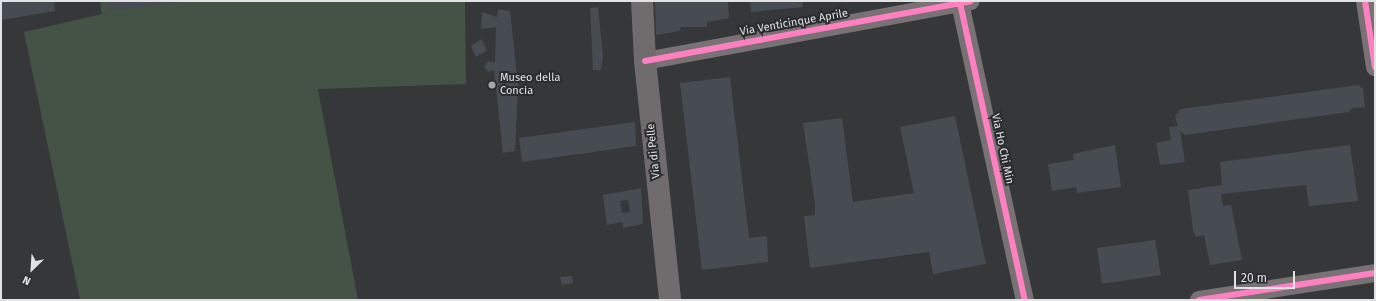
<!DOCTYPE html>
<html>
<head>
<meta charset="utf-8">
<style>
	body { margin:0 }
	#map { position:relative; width:1376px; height:301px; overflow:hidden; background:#353739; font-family:"Fira Sans",sans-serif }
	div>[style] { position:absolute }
	.green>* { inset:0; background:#445345 }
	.building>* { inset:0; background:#474c52 }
	.street>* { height:18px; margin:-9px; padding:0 9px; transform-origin:9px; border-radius:9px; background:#787274 }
	.secondary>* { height:22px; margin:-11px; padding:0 11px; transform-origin:11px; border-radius:11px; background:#706c6e }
	.cycleway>* { height:6px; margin:-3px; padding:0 3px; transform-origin:3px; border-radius:3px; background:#ff80c0 }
	.dots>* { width:11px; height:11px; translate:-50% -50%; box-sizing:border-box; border:2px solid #2a2c2f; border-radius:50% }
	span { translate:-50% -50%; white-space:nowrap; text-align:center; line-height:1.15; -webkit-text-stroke:4px #2a2c2f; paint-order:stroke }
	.street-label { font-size:11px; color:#e1e2e4 }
	.poi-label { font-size:11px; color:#e1e2e4 }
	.left { translate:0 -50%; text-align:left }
	.frame { position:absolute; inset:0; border:2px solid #e1e2e4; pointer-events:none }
	.north { position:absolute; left:12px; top:249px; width:40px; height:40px; -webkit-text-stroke:3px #2a2c2f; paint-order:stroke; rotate:205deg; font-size:11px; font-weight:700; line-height:16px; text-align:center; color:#e1e2e4 }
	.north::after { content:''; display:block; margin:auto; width:14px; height:18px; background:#e1e2e4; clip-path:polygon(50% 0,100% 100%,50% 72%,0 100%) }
	.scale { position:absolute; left:1234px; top:271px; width:61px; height:18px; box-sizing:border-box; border:2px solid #e1e2e4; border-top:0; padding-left:5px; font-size:12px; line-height:14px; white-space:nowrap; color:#e1e2e4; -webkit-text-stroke:3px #2a2c2f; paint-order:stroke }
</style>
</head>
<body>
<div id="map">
	<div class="green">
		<i style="clip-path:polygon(100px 1px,465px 1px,466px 84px,318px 89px,358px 300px,80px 300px,24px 32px,102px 14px)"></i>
	</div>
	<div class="building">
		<i style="clip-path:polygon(1px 1px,54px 1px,55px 11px,1px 20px)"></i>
		<i style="clip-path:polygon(108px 1px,180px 1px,180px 2px,110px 11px)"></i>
		<i style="clip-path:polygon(655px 1px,728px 1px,729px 18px,707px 22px,707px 27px,681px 27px,680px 31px,656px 35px)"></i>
		<i style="clip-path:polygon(750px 1px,802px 1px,803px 7px,751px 12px)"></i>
		<i style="clip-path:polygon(598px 7px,603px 55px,601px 70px,593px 70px,590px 8px)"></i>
		<i style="clip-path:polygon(498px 9px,510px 11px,518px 85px,515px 151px,503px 153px,494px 70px,488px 72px,484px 67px,488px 61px,495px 63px,496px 27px,481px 29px,482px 12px,497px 17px)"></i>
		<i style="clip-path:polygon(481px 39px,487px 50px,476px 57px,471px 46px)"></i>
		<i style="clip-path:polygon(730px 77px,749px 238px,767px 236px,768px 262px,702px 270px,680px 83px)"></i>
		<i style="clip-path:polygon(1358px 85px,1363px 88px,1365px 107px,1352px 108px,1349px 112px,1185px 135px,1180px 131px,1185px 162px,1160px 165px,1156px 143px,1171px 140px,1169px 127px,1178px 126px,1175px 116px,1181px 109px)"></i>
		<i style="clip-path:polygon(955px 116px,986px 264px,933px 274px,929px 252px,810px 268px,804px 216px,815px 215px,815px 204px,803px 123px,842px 118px,853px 202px,914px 193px,900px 127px)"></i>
		<i style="clip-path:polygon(635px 122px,636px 146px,522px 162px,519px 138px)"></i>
		<i style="clip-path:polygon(1115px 145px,1121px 187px,1077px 193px,1076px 187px,1052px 191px,1048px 164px,1074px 160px,1073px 154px)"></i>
		<i style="clip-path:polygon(1350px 145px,1358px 201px,1309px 206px,1306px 185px,1221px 194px,1223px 206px,1231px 205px,1242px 260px,1210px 265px,1204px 235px,1196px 237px,1193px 230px,1188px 190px,1222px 185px,1220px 162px)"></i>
		<i style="clip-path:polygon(evenodd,641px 188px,643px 224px,623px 228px,622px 222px,607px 225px,603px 195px,641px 188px,628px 200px,630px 212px,622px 213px,620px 201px,628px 200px)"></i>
		<i style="clip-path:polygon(1155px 240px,1161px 275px,1102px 284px,1097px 248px)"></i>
		<i style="clip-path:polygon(572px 276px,573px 283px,562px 285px,560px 277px)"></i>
	</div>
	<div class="street">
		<i style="left:1365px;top:1px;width:67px;rotate:81.4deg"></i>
		<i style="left:960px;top:3px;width:304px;rotate:77.7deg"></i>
		<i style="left:645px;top:61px;width:331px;rotate:-10.4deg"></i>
		<i style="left:1199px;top:300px;width:178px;rotate:-8.7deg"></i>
	</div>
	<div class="secondary">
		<i style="left:642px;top:1px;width:60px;rotate:87.1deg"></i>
		<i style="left:645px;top:61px;width:240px;rotate:84deg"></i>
	</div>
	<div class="cycleway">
		<i style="left:1365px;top:1px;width:67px;rotate:81.4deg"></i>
		<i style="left:960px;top:3px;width:304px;rotate:77.7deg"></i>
		<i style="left:645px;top:61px;width:331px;rotate:-10.4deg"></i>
		<i style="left:1199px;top:300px;width:178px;rotate:-8.7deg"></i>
	</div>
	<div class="dots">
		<i style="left:492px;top:85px;background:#a5a6a8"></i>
	</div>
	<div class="street-label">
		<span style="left:794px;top:23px;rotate:-10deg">Via Venticinque Aprile</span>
		<span style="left:1002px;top:149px;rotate:78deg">Via Ho Chi Min</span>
		<span style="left:654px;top:151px;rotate:-96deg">Via di Pelle</span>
	</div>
	<div class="poi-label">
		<span class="left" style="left:500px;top:85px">Museo della<br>Concia</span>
	</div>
	<div class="frame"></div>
	<div class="north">N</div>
	<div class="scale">20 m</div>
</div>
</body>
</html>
